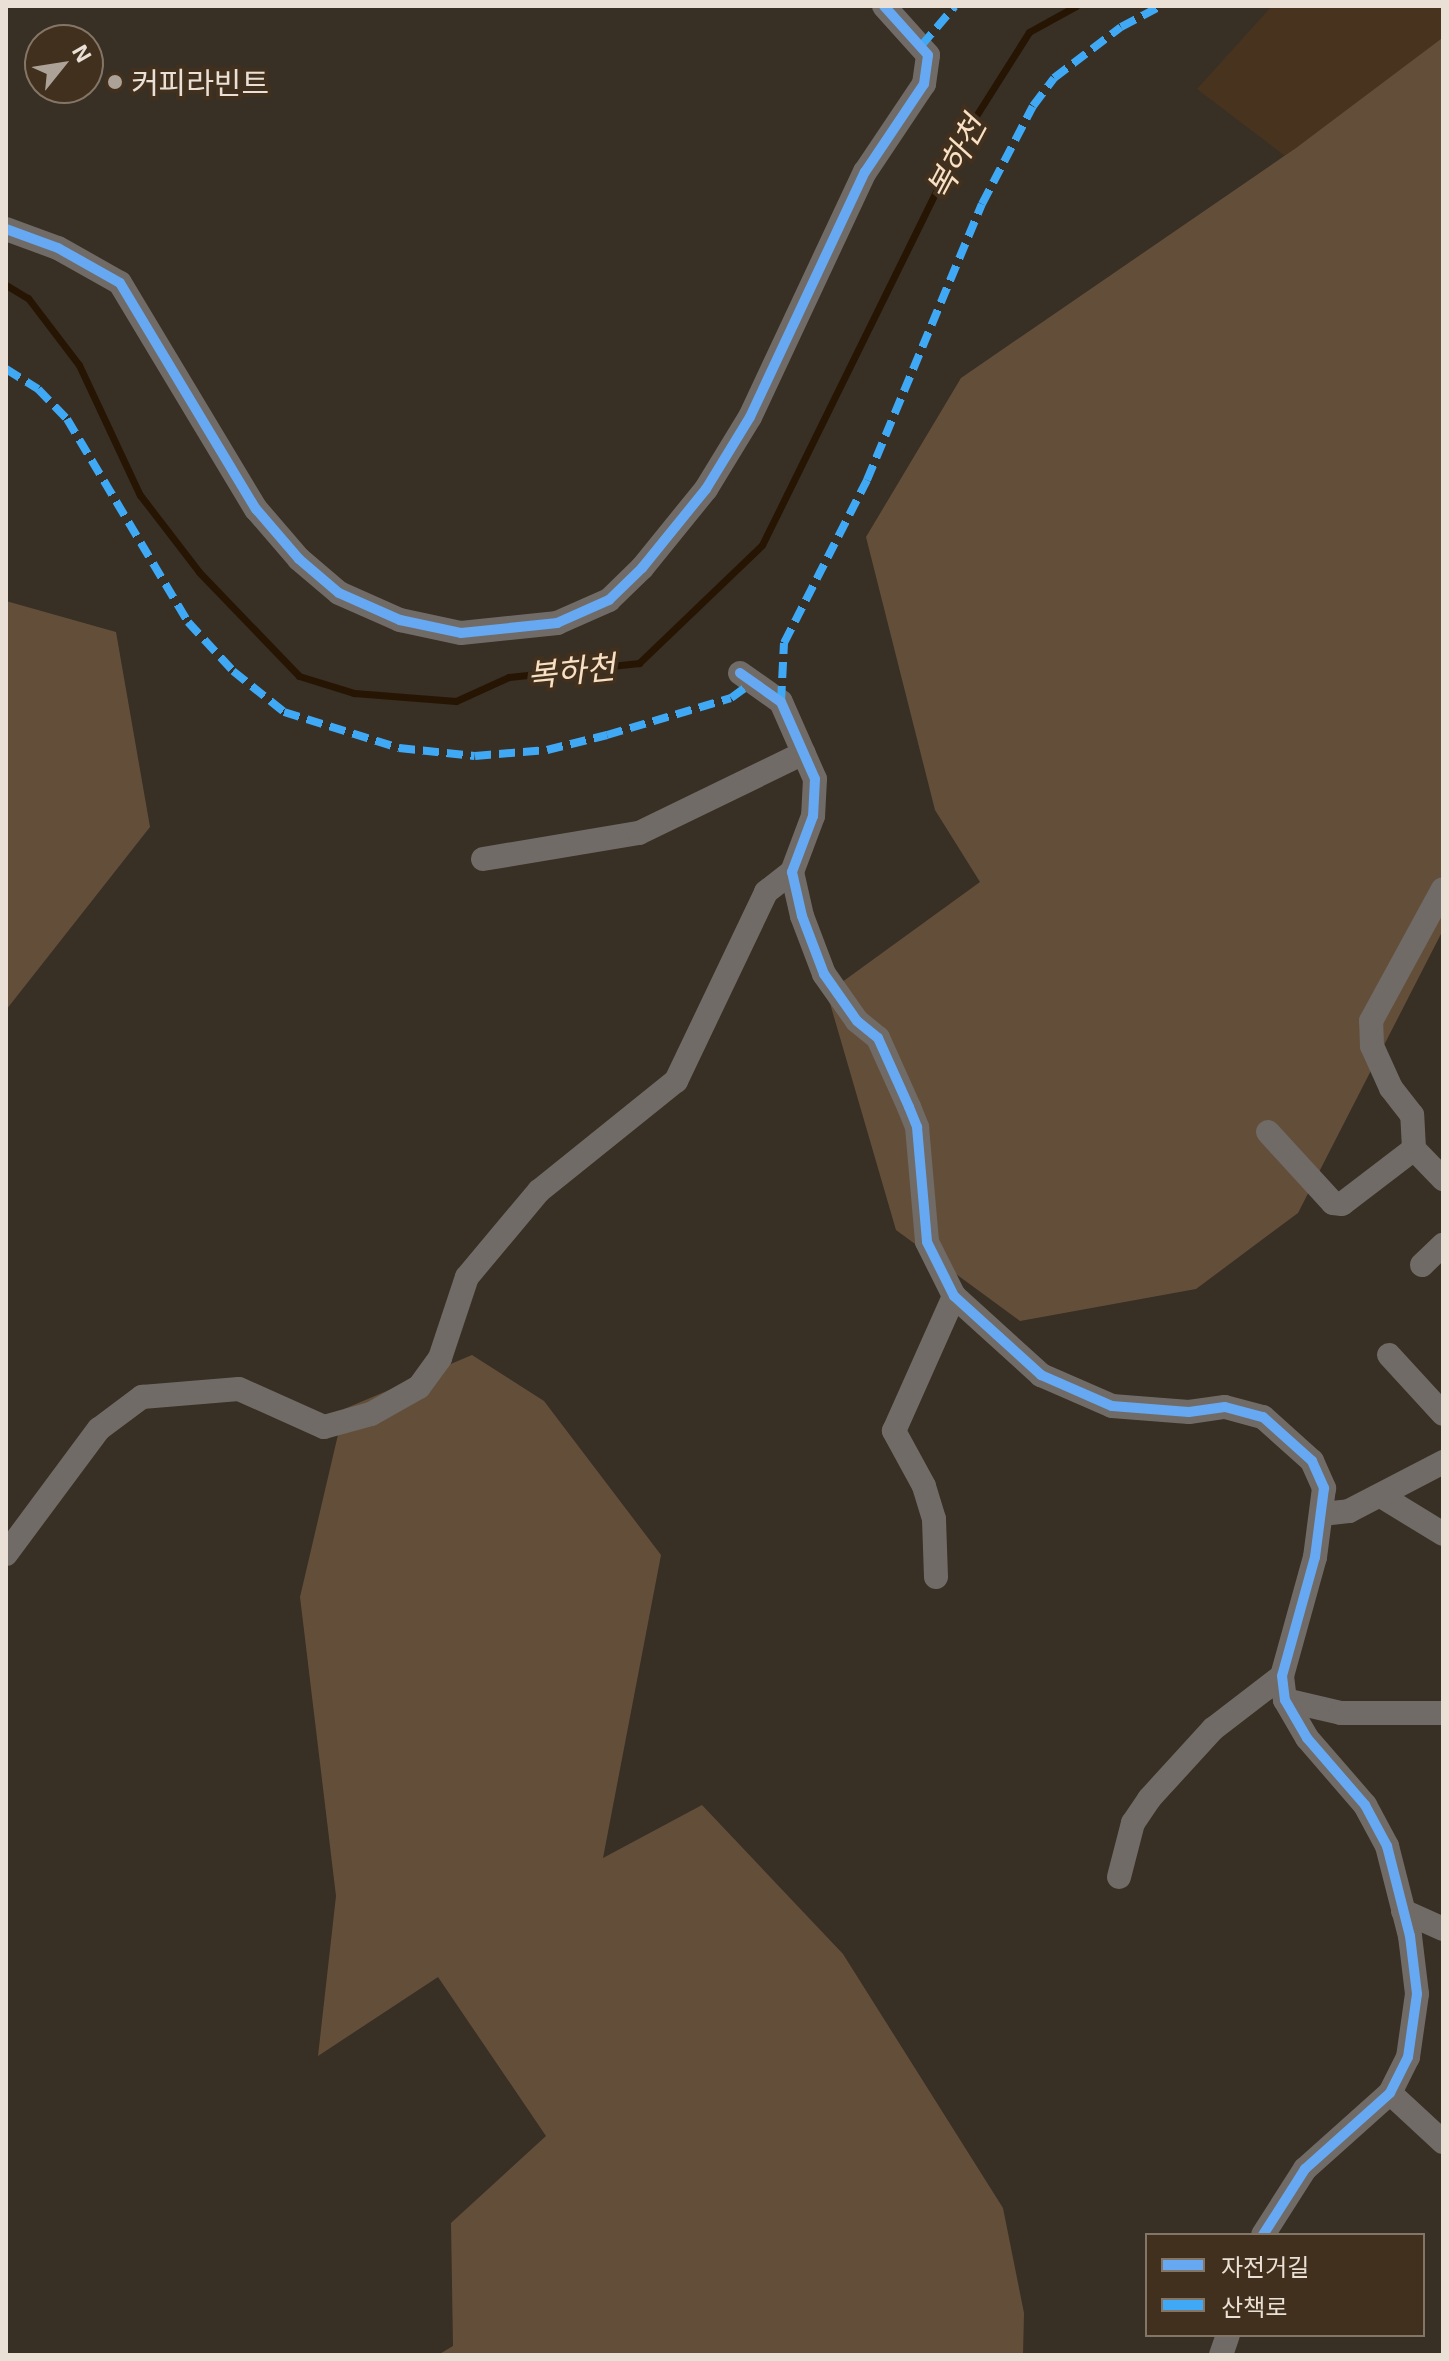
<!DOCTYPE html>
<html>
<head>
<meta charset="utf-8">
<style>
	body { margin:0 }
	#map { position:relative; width:1449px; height:2361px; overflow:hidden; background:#382f25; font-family:"Exo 2","Noto Sans KR",sans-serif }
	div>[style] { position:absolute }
	.built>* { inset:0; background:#48341e }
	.green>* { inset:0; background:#634f39 }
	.stream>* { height:7px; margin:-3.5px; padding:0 3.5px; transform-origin:3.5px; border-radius:3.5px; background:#271503 }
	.street>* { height:24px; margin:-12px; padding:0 12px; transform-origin:12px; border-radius:12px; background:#706b66 }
	.quiet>* { height:8px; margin-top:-4px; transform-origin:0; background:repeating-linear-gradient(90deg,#3fa9f5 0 16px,transparent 0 24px) }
	.cycleway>* { height:10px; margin:-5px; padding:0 5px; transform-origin:5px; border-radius:5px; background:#66a8f1 }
	.dots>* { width:22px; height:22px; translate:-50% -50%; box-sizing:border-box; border:4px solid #40301d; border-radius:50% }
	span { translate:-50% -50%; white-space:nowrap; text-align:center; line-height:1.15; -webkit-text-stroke:8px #40301d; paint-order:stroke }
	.poi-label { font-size:30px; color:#eae0d5 }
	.left { translate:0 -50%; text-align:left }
	.water-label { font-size:32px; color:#f9dfc3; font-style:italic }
	.frame { position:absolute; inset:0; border:8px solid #eae0d5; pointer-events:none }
	.legend { position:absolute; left:1145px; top:2233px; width:280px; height:104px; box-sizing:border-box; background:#40301d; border:2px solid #847667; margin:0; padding:10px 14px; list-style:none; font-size:24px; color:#eae0d5 }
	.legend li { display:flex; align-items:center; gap:16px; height:40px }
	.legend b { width:40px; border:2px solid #847667 }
	.north { position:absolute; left:24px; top:24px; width:80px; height:80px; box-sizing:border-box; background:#40301d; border:2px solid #847667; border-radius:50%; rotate:60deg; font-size:22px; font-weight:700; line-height:32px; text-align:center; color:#eae0d5 }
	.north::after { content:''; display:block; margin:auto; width:28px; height:36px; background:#aca297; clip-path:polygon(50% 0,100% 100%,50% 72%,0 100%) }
</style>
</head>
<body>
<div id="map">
	<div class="built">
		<i style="clip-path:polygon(1272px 6px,1443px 6px,1443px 41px,1285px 156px,1197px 89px)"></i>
	</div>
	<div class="green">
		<i style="clip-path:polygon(1441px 39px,1443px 930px,1298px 1213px,1196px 1289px,1020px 1321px,896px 1230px,827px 993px,980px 882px,935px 810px,866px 537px,961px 378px,1296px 148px)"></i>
		<i style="clip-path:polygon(6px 601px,116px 632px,150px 827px,6px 1010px)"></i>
		<i style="clip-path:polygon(472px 1355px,544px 1401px,661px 1555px,603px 1858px,702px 1805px,843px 1954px,1003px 2208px,1024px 2313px,1023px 2355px,438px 2355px,453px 2346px,451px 2223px,546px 2136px,438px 1977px,318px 2056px,336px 1896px,300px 1597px,344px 1409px)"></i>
	</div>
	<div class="stream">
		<i style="left:6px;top:285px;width:26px;rotate:31deg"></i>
		<i style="left:28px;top:298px;width:84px;rotate:52.7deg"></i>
		<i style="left:79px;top:365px;width:144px;rotate:64.9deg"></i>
		<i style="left:140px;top:495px;width:97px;rotate:52.5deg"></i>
		<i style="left:199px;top:572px;width:144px;rotate:46.1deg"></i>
		<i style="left:299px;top:676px;width:58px;rotate:17.2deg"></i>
		<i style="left:354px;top:693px;width:102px;rotate:4.5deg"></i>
		<i style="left:456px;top:701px;width:58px;rotate:-24.4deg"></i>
		<i style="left:509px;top:677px;width:131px;rotate:-6.1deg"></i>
		<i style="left:639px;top:663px;width:170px;rotate:-43.8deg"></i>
		<i style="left:762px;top:545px;width:453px;rotate:-63.8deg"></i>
		<i style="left:962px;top:138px;width:125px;rotate:-57.7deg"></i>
		<i style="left:1029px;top:32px;width:54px;rotate:-29deg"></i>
	</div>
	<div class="street">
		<i style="left:6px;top:229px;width:55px;rotate:20.1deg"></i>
		<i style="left:58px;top:248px;width:71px;rotate:29.4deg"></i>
		<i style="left:120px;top:283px;width:264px;rotate:59deg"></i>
		<i style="left:256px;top:509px;width:66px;rotate:49.3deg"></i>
		<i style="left:299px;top:559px;width:52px;rotate:40.4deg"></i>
		<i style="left:339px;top:593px;width:67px;rotate:23.9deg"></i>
		<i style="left:400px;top:620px;width:62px;rotate:12deg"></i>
		<i style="left:461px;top:633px;width:97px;rotate:-5.9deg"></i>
		<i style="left:557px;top:623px;width:57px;rotate:-23.9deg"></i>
		<i style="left:609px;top:600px;width:46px;rotate:-44.1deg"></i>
		<i style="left:642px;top:568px;width:102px;rotate:-51deg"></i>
		<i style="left:706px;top:489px;width:84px;rotate:-58.6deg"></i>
		<i style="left:750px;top:417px;width:271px;rotate:-64.9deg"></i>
		<i style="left:865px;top:172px;width:106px;rotate:-56.2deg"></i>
		<i style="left:924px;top:84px;width:29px;rotate:-82deg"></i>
		<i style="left:928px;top:55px;width:66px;rotate:-131.9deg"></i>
		<i style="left:740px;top:673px;width:50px;rotate:35.3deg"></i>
		<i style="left:781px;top:702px;width:84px;rotate:66.2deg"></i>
		<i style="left:815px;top:779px;width:37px;rotate:93deg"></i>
		<i style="left:813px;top:816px;width:60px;rotate:110.6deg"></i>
		<i style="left:792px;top:872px;width:45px;rotate:77.2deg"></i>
		<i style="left:802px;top:916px;width:62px;rotate:69.2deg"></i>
		<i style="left:824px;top:974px;width:57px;rotate:54.9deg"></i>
		<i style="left:857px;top:1021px;width:27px;rotate:39deg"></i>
		<i style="left:878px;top:1038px;width:76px;rotate:65.8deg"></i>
		<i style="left:909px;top:1107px;width:22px;rotate:68deg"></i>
		<i style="left:917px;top:1127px;width:115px;rotate:85deg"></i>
		<i style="left:927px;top:1242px;width:60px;rotate:63.4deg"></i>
		<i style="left:954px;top:1296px;width:118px;rotate:42.2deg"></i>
		<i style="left:1041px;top:1375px;width:77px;rotate:23.6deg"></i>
		<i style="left:1112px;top:1406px;width:77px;rotate:4.5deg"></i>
		<i style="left:1189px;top:1412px;width:36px;rotate:-8deg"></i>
		<i style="left:1225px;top:1407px;width:39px;rotate:15deg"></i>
		<i style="left:1263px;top:1417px;width:66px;rotate:41.9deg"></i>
		<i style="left:1312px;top:1461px;width:30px;rotate:66deg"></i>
		<i style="left:1324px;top:1488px;width:70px;rotate:97.4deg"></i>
		<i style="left:1315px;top:1557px;width:123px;rotate:105.5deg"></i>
		<i style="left:1282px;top:1676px;width:24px;rotate:83deg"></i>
		<i style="left:1285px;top:1700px;width:44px;rotate:59.9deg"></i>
		<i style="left:1307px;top:1738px;width:89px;rotate:49.1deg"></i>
		<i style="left:1365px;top:1805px;width:47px;rotate:61.8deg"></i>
		<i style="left:1387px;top:1846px;width:93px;rotate:75.7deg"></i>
		<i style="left:1410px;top:1936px;width:58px;rotate:83.1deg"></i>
		<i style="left:1417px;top:1994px;width:64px;rotate:98.1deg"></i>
		<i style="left:1408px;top:2057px;width:40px;rotate:116.6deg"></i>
		<i style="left:1390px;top:2093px;width:114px;rotate:138.2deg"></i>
		<i style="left:1305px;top:2169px;width:78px;rotate:122.5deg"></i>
		<i style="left:483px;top:859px;width:158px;rotate:-9.5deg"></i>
		<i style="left:639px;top:833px;width:183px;rotate:-25.9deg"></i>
		<i style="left:1268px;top:1132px;width:96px;rotate:47.5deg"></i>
		<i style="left:1333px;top:1203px;width:9px;rotate:6deg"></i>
		<i style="left:1342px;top:1204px;width:91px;rotate:-37.4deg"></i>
		<i style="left:1414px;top:1149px;width:34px;rotate:-93deg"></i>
		<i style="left:1412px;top:1115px;width:34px;rotate:-128deg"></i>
		<i style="left:1391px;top:1088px;width:46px;rotate:-114.3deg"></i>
		<i style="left:1372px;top:1046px;width:25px;rotate:-92deg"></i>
		<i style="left:1371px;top:1021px;width:150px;rotate:-61.4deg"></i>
		<i style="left:1414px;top:1149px;width:42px;rotate:46deg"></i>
		<i style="left:1422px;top:1265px;width:29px;rotate:-44deg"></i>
		<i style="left:1389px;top:1355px;width:80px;rotate:47.5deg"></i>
		<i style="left:1381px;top:1496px;width:73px;rotate:31.5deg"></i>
		<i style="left:1322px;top:1514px;width:27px;rotate:-6deg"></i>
		<i style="left:1349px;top:1511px;width:106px;rotate:-27.5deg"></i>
		<i style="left:6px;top:1554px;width:156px;rotate:-53.4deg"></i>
		<i style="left:99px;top:1429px;width:54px;rotate:-36.7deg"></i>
		<i style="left:142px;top:1397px;width:97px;rotate:-4.7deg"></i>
		<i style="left:239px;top:1389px;width:93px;rotate:24.1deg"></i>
		<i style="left:324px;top:1427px;width:49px;rotate:-15.5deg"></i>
		<i style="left:371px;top:1414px;width:55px;rotate:-29.4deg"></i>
		<i style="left:419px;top:1387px;width:36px;rotate:-54deg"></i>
		<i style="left:440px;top:1358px;width:85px;rotate:-71.6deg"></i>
		<i style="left:467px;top:1277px;width:112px;rotate:-50.1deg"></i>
		<i style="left:539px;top:1191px;width:176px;rotate:-38.8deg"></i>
		<i style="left:676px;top:1081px;width:209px;rotate:-64.5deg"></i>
		<i style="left:766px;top:892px;width:33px;rotate:-38deg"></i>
		<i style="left:936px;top:1577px;width:58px;rotate:-92deg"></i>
		<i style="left:934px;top:1519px;width:34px;rotate:-107deg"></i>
		<i style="left:924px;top:1486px;width:63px;rotate:-118.6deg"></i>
		<i style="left:894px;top:1431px;width:148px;rotate:-66deg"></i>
		<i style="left:1285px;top:1700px;width:57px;rotate:13.1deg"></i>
		<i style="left:1341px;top:1713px;width:102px"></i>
		<i style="left:1119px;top:1877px;width:56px;rotate:-75.5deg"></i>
		<i style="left:1133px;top:1823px;width:29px;rotate:-56deg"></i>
		<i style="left:1149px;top:1799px;width:95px;rotate:-47.6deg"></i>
		<i style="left:1213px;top:1729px;width:87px;rotate:-37.5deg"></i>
		<i style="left:1403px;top:1911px;width:44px;rotate:24.2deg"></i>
		<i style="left:1390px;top:2093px;width:72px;rotate:42.8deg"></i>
		<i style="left:1221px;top:2355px;width:21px;rotate:-71deg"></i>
	</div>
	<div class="quiet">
		<i style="left:921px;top:46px;width:52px;rotate:-49.6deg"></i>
		<i style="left:6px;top:369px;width:38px;rotate:32deg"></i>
		<i style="left:38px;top:389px;width:42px;rotate:46deg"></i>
		<i style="left:67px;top:419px;width:236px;rotate:59.2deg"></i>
		<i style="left:188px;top:622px;width:67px;rotate:47.4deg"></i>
		<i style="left:233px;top:671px;width:65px;rotate:38.8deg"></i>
		<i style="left:284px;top:712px;width:121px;rotate:17.4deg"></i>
		<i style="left:399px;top:748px;width:76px;rotate:6deg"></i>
		<i style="left:475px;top:756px;width:72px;rotate:-4.8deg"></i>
		<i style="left:547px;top:750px;width:62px;rotate:-14deg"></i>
		<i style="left:607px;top:735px;width:129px;rotate:-16.6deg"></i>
		<i style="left:731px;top:698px;width:26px;rotate:-36deg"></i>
		<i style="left:781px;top:702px;width:59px;rotate:-87.1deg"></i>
		<i style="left:784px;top:643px;width:183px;rotate:-63deg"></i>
		<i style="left:867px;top:480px;width:299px;rotate:-67.4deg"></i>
		<i style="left:982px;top:204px;width:110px;rotate:-62.5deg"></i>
		<i style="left:1033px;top:106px;width:35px;rotate:-53deg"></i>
		<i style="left:1054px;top:78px;width:84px;rotate:-37.3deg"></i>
		<i style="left:1121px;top:27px;width:45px;rotate:-27.7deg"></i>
	</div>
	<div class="cycleway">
		<i style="left:6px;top:229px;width:55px;rotate:20.1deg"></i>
		<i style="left:58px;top:248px;width:71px;rotate:29.4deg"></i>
		<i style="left:120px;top:283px;width:264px;rotate:59deg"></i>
		<i style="left:256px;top:509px;width:66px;rotate:49.3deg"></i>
		<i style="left:299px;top:559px;width:52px;rotate:40.4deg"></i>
		<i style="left:339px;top:593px;width:67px;rotate:23.9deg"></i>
		<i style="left:400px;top:620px;width:62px;rotate:12deg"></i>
		<i style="left:461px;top:633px;width:97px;rotate:-5.9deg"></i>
		<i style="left:557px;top:623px;width:57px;rotate:-23.9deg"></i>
		<i style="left:609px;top:600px;width:46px;rotate:-44.1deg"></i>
		<i style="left:642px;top:568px;width:102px;rotate:-51deg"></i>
		<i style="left:706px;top:489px;width:84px;rotate:-58.6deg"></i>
		<i style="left:750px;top:417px;width:271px;rotate:-64.9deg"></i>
		<i style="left:865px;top:172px;width:106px;rotate:-56.2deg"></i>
		<i style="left:924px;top:84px;width:29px;rotate:-82deg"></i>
		<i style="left:928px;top:55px;width:66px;rotate:-131.9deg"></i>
		<i style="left:740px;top:673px;width:50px;rotate:35.3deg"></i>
		<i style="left:781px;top:702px;width:84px;rotate:66.2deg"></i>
		<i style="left:815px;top:779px;width:37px;rotate:93deg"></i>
		<i style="left:813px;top:816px;width:60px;rotate:110.6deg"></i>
		<i style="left:792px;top:872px;width:45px;rotate:77.2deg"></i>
		<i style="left:802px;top:916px;width:62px;rotate:69.2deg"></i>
		<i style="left:824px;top:974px;width:57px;rotate:54.9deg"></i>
		<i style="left:857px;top:1021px;width:27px;rotate:39deg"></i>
		<i style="left:878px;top:1038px;width:76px;rotate:65.8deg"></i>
		<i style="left:909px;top:1107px;width:22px;rotate:68deg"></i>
		<i style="left:917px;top:1127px;width:115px;rotate:85deg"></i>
		<i style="left:927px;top:1242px;width:60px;rotate:63.4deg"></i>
		<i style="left:954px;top:1296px;width:118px;rotate:42.2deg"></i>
		<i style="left:1041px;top:1375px;width:77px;rotate:23.6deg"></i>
		<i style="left:1112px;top:1406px;width:77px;rotate:4.5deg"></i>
		<i style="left:1189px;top:1412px;width:36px;rotate:-8deg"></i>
		<i style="left:1225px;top:1407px;width:39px;rotate:15deg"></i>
		<i style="left:1263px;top:1417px;width:66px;rotate:41.9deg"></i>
		<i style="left:1312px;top:1461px;width:30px;rotate:66deg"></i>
		<i style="left:1324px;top:1488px;width:70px;rotate:97.4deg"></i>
		<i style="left:1315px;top:1557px;width:123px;rotate:105.5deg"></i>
		<i style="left:1282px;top:1676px;width:24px;rotate:83deg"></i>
		<i style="left:1285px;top:1700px;width:44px;rotate:59.9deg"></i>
		<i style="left:1307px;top:1738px;width:89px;rotate:49.1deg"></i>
		<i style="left:1365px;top:1805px;width:47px;rotate:61.8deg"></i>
		<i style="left:1387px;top:1846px;width:93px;rotate:75.7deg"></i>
		<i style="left:1410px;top:1936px;width:58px;rotate:83.1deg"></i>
		<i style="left:1417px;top:1994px;width:64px;rotate:98.1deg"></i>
		<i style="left:1408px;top:2057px;width:40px;rotate:116.6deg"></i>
		<i style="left:1390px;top:2093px;width:114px;rotate:138.2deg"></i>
		<i style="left:1305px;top:2169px;width:78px;rotate:122.5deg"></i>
	</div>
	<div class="dots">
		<i style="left:115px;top:82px;background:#aca297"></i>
	</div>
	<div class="poi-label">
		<span class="left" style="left:131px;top:82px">커피라빈트</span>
	</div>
	<div class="water-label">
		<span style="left:955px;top:157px;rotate:-62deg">복하천</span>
		<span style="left:571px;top:670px;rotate:-6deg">복하천</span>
	</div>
	<div class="frame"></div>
	<ul class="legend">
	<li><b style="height:10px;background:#66a8f1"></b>자전거길</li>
	<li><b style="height:10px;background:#3fa9f5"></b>산책로</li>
	</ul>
	<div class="north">N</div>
</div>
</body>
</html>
